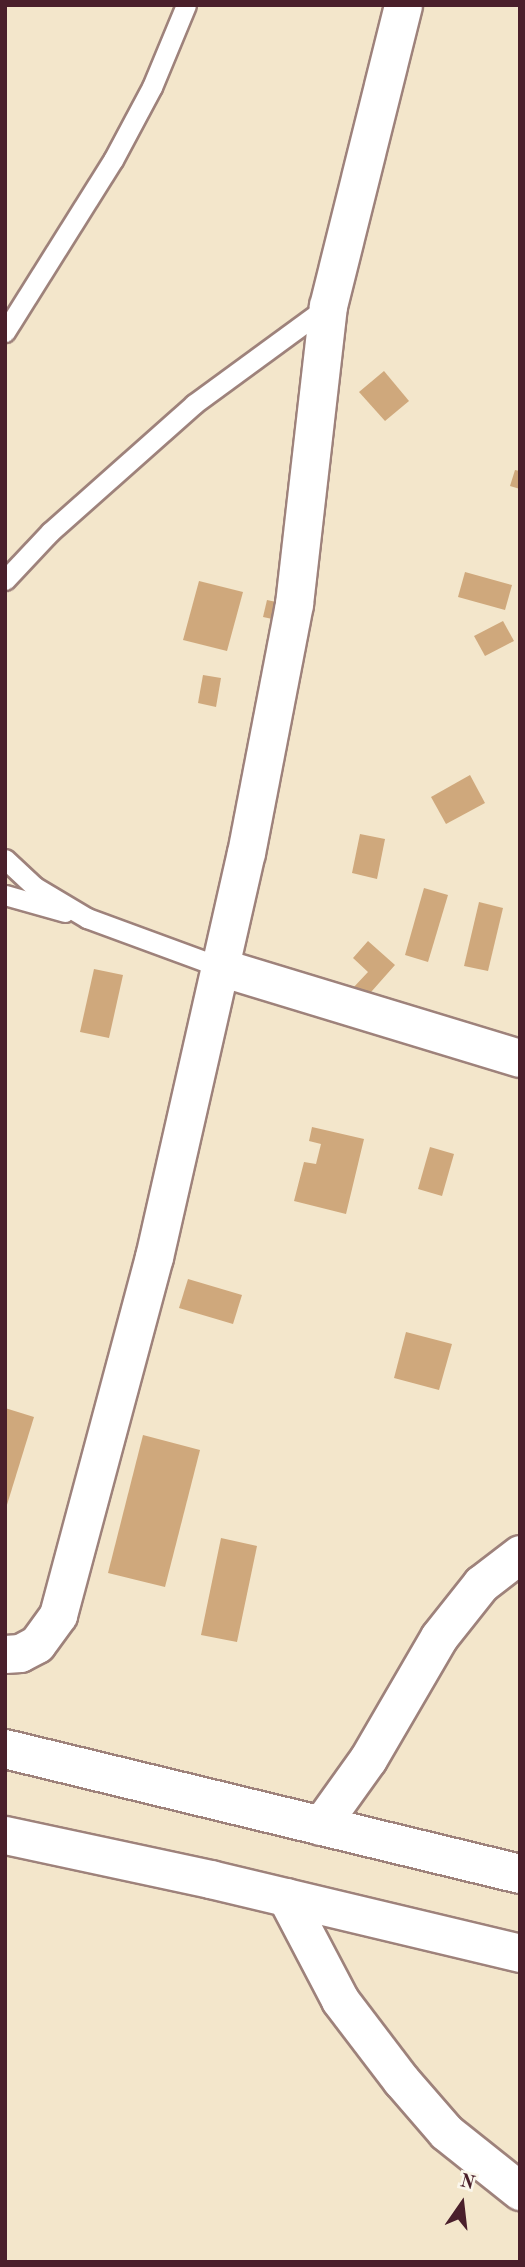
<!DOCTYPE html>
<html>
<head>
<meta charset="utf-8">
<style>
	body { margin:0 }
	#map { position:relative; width:525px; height:2267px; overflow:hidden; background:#f3e6cb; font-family:"Old Standard TT",serif }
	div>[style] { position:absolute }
	.building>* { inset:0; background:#cfa87c }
	.roads { filter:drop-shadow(2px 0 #9e827b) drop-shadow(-2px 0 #9e827b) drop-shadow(0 2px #9e827b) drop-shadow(0 -2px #9e827b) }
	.service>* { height:19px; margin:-9.5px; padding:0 9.5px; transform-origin:9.5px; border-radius:9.5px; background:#fff }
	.minor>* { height:37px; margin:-18.5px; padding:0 18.5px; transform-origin:18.5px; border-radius:18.5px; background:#fff }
	.tertiary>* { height:38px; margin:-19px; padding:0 19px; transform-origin:19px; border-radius:19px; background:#fff }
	span { translate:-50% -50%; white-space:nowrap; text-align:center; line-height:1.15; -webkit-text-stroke:7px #fbf7ec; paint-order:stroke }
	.frame { position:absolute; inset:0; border:7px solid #4a1f2b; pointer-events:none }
	.north { position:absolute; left:427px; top:2169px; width:70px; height:70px; -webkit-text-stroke:5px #fbf7ec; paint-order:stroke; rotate:14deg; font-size:19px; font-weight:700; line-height:28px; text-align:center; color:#4a1f2b }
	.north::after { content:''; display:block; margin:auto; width:24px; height:32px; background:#4a1f2b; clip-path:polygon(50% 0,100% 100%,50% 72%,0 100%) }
</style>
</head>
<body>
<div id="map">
	<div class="building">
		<i style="clip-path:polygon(384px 371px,409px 401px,385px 421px,359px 392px)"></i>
		<i style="clip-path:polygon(515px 470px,520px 471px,520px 489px,510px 486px)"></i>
		<i style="clip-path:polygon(465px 572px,512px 585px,505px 610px,458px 597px)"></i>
		<i style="clip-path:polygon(199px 581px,243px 592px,227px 651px,183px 640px)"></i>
		<i style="clip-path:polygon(267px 600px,281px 603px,277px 620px,263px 617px)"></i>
		<i style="clip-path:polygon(503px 621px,514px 641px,485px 656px,474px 636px)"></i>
		<i style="clip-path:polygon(203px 675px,221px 678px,216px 707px,198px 703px)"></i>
		<i style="clip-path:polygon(470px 775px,485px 803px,446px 824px,431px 797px)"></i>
		<i style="clip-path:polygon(360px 834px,385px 839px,377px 879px,352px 873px)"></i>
		<i style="clip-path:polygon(424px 888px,448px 895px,428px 962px,405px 955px)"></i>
		<i style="clip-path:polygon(479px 902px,503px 908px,488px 971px,464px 966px)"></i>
		<i style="clip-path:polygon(368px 941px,395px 965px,364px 1000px,352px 989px,368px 972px,353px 958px)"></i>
		<i style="clip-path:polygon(94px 969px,123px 975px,109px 1038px,80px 1032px)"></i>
		<i style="clip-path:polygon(312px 1127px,364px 1139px,346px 1214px,294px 1201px,304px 1162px,316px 1164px,321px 1144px,309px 1141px)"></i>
		<i style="clip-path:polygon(430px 1147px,454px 1154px,442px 1196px,418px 1189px)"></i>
		<i style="clip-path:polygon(188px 1279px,242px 1295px,233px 1324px,179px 1308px)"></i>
		<i style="clip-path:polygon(406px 1332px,452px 1344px,439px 1390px,394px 1378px)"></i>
		<i style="clip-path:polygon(5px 1408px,34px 1417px,6px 1508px,5px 1507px)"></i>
		<i style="clip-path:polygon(143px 1435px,200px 1450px,165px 1587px,108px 1573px)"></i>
		<i style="clip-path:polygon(221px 1538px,257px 1546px,237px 1642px,201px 1635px)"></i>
	</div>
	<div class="roads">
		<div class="service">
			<i style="left:5px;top:332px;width:203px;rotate:-57.9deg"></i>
			<i style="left:113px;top:160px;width:83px;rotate:-61.9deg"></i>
			<i style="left:152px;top:87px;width:89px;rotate:-67.5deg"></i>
			<i style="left:5px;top:580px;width:66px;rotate:-46.8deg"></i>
			<i style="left:50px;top:532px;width:193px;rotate:-41.6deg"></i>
			<i style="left:194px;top:404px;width:166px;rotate:-36.2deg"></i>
			<i style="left:5px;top:859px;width:41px;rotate:43deg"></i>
			<i style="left:35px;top:887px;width:61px;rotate:30.8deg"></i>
			<i style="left:87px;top:918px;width:142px;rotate:20.2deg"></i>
			<i style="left:5px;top:895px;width:62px;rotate:15.8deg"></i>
		</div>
		<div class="minor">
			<i style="left:220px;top:967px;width:313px;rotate:16.9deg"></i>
			<i style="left:5px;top:1654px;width:15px;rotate:-4deg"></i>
			<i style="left:20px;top:1653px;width:19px;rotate:-28deg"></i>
			<i style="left:37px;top:1644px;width:36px;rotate:-54deg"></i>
			<i style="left:58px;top:1615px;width:371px;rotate:-75deg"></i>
			<i style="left:154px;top:1257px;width:414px;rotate:-77.2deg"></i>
			<i style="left:246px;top:853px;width:254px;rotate:-79.1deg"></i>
			<i style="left:294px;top:604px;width:300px;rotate:-83.5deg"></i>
			<i style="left:328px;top:306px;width:310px;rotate:-76deg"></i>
			<i style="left:320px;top:1826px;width:82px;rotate:-54.4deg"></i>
			<i style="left:368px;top:1759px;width:141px;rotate:-59.8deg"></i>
			<i style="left:439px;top:1637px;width:68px;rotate:-51.6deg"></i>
			<i style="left:481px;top:1584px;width:49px;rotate:-37.6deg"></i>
			<i style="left:5px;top:1835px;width:210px;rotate:12.1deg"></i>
			<i style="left:210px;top:1879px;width:319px;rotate:13.4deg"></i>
			<i style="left:286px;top:1897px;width:116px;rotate:62.3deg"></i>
			<i style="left:340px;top:2000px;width:101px;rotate:52.7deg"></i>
			<i style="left:401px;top:2080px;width:69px;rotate:49.1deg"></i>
			<i style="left:446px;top:2132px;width:95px;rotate:38.6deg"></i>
		</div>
		<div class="tertiary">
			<i style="left:5px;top:1749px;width:530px;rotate:13.64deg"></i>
		</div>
	</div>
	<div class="frame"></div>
	<div class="north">N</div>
</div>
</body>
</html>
